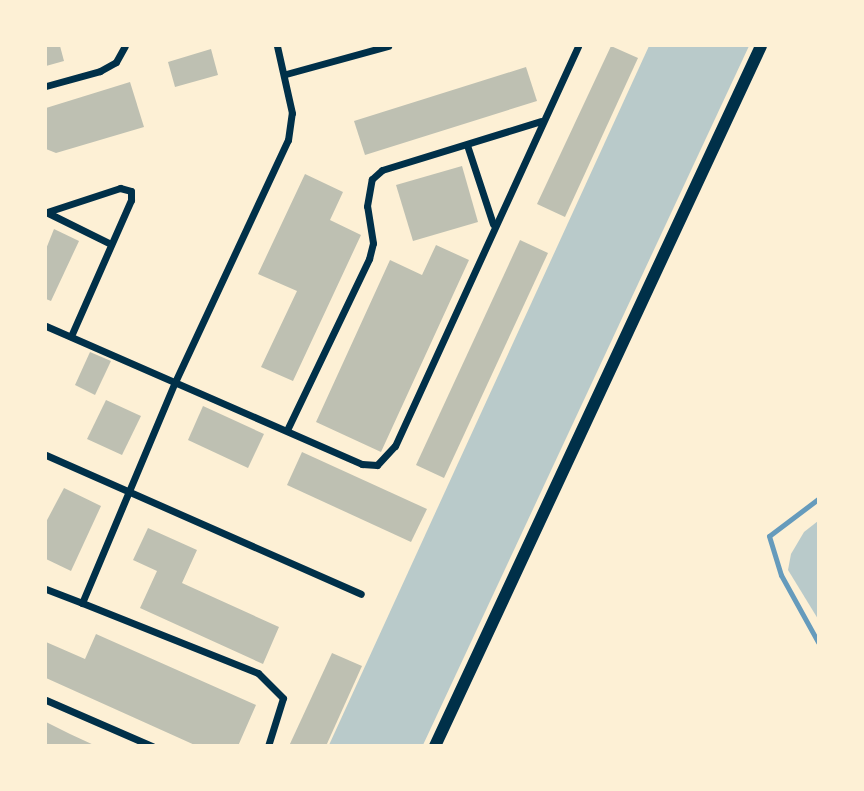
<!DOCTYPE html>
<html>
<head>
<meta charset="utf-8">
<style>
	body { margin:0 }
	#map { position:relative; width:864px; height:791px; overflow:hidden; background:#fdf0d5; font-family:"Open Sans",sans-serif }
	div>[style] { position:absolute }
	.green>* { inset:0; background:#b9caca }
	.stream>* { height:5px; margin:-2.5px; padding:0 2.5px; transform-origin:2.5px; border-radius:2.5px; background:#669bbc }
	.building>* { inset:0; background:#bec0b2 }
	.minor>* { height:7px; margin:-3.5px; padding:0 3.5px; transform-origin:3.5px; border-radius:3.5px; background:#003049 }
	.secondary>* { height:12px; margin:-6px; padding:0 6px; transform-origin:6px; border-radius:6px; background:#003049 }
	span { translate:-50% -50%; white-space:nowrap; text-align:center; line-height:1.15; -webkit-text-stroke:5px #fdf0d5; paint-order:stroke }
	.frame { position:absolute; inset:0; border:47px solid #fdf0d5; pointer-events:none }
</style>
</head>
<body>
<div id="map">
	<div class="green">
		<i style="clip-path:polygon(649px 46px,749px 46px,423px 745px,329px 745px)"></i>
		<i style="clip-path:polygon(818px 521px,818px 619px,788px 570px,791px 554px,804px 532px)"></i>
	</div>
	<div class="stream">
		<i style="left:818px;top:499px;width:61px;rotate:142.9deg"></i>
		<i style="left:769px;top:536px;width:41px;rotate:72.9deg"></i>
		<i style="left:781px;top:575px;width:77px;rotate:61.1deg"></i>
	</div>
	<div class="building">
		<i style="clip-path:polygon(46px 46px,60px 46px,64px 61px,46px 66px)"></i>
		<i style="clip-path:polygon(611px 46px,638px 58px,565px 217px,537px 204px)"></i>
		<i style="clip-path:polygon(211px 49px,218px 75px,175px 87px,168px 62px)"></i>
		<i style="clip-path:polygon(526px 67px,537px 101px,365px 155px,354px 121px)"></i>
		<i style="clip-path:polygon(130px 82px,144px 127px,56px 153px,46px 149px,46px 108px)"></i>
		<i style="clip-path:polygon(462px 166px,478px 222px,413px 241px,396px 185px)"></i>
		<i style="clip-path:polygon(305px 174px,343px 192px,330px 220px,361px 235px,293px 381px,261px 367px,297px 291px,258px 274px)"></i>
		<i style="clip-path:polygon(54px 229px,79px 241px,51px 301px,46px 299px,46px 249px)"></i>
		<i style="clip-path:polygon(520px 240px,548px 253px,444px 478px,416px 465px)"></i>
		<i style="clip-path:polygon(436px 245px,469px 260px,381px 452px,316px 422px,390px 260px,422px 275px)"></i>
		<i style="clip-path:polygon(90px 352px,111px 361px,95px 395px,75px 385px)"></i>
		<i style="clip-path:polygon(106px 400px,141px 416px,122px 455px,87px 439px)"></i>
		<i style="clip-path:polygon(203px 406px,264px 434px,248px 468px,188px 440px)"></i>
		<i style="clip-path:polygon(302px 452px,427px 509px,411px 542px,287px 485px)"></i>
		<i style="clip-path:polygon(64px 488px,101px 506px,71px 571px,46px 559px,46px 522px)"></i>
		<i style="clip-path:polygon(148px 528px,197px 550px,182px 583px,279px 627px,263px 664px,140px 608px,157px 571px,133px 560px)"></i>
		<i style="clip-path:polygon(96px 634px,256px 705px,238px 746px,197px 746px,46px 678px,46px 642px,85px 659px)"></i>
		<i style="clip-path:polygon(332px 653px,362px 666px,326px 746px,289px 746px)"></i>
		<i style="clip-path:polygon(46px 722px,70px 734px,96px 746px,46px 746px)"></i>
	</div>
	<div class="minor">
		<i style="left:286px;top:74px;width:106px;rotate:-15.4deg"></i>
		<i style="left:46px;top:86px;width:56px;rotate:-15.5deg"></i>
		<i style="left:100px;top:71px;width:18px;rotate:-29deg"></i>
		<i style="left:116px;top:62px;width:18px;rotate:-61deg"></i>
		<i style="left:467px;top:145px;width:83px;rotate:71.8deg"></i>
		<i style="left:46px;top:212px;width:72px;rotate:26.2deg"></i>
		<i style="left:47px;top:212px;width:77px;rotate:-18.2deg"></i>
		<i style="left:120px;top:188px;width:11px;rotate:15deg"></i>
		<i style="left:131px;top:191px;width:9px;rotate:90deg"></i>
		<i style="left:131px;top:200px;width:149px;rotate:113.8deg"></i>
		<i style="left:46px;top:326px;width:345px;rotate:23.6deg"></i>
		<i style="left:362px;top:464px;width:15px;rotate:4deg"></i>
		<i style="left:377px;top:465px;width:26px;rotate:-47deg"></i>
		<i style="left:395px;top:446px;width:440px;rotate:-65.4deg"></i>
		<i style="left:287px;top:430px;width:190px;rotate:-64.4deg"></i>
		<i style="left:369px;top:259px;width:16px;rotate:-76deg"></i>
		<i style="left:373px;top:243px;width:37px;rotate:-99deg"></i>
		<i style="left:367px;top:206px;width:27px;rotate:-80deg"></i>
		<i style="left:372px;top:179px;width:13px;rotate:-42deg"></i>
		<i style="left:382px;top:170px;width:166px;rotate:-17.1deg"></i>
		<i style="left:46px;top:455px;width:344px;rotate:23.8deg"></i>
		<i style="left:46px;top:589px;width:39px;rotate:21deg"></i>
		<i style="left:46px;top:700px;width:116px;rotate:23.5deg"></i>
		<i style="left:268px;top:746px;width:50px;rotate:-72.6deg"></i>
		<i style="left:283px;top:698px;width:35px;rotate:-135deg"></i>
		<i style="left:258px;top:673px;width:189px;rotate:-158.3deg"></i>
		<i style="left:82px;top:603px;width:240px;rotate:-67.2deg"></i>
		<i style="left:175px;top:382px;width:267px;rotate:-65deg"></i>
		<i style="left:288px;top:140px;width:27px;rotate:-82deg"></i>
		<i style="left:292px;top:113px;width:69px;rotate:-102.6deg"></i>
	</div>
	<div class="secondary">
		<i style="left:435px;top:746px;width:772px;rotate:-65.03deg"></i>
	</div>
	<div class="frame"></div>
</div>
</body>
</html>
